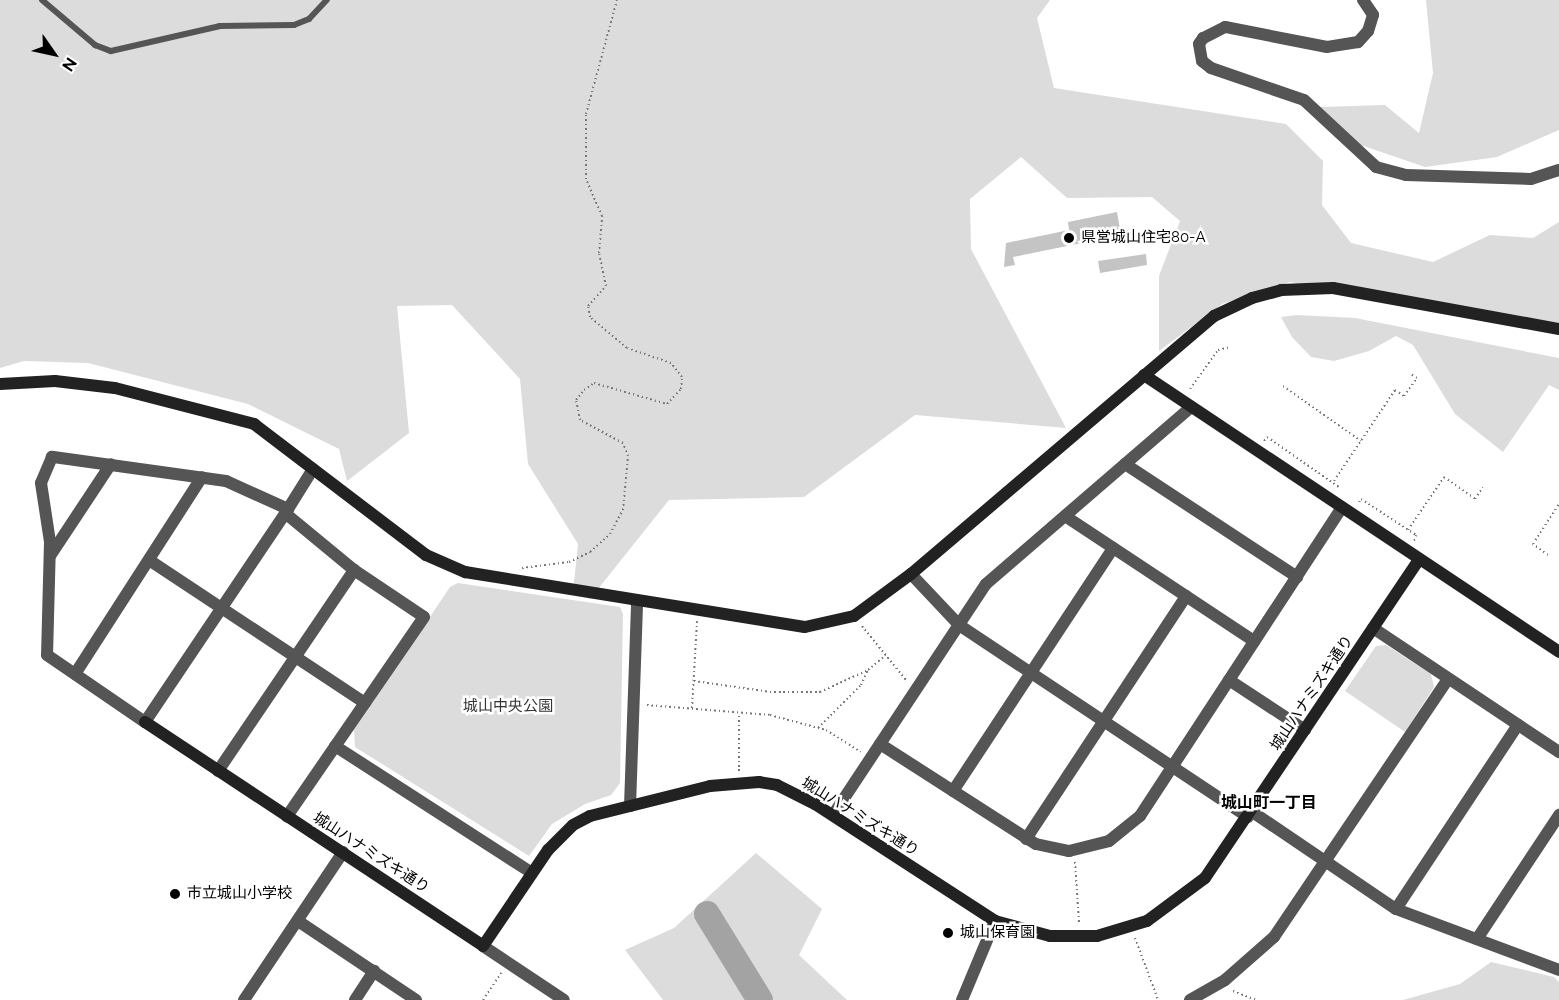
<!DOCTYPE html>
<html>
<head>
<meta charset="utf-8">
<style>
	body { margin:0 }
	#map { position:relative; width:1559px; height:1000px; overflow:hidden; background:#fff; font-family:Raleway,"Noto Sans JP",sans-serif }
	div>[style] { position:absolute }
	.green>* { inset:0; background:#dcdcdc }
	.river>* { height:26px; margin:-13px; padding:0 13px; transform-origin:13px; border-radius:13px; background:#a3a3a3 }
	.building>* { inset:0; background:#c4c4c4 }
	.path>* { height:2px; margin-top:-1px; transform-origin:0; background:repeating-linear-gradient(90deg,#777 0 1.5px,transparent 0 4.5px) }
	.lane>* { height:6px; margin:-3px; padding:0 3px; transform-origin:3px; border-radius:3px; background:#555 }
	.street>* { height:12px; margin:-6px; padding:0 6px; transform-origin:6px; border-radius:6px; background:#555 }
	.secondary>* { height:12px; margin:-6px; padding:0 6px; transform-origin:6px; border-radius:6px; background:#222 }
	.dots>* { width:16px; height:16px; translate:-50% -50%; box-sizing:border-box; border:3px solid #fff; border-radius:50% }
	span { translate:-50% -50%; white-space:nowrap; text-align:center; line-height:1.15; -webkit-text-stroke:5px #fff; paint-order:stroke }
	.poi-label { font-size:15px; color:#000 }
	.left { translate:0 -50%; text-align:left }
	.street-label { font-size:15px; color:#000 }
	.park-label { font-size:15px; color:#333 }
	.neighbourhood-label { font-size:16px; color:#000; font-weight:700 }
	.north { position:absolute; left:24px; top:24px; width:60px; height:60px; -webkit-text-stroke:4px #fff; paint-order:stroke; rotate:124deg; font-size:16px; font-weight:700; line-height:24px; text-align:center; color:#000 }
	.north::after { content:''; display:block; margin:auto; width:21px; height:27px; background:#000; clip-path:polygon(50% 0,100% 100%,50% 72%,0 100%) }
</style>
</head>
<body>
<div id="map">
	<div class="green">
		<i style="clip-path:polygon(0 0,1050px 0,1037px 18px,1054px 88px,1286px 124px,1323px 161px,1322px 205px,1351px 243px,1433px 262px,1490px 235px,1533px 238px,1559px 222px,1559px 330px,1290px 282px,1222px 304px,1159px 351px,1159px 276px,1180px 221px,1152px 197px,1067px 198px,1021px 157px,970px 199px,971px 249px,1066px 428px,915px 415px,804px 497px,669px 500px,590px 599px,573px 592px,578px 544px,528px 464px,520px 379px,452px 305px,397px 306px,409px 433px,347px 481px,339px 449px,248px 404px,88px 363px,24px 361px,0 368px)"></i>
		<i style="clip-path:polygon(1426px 0,1559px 0,1559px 130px,1497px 157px,1425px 167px,1349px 141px,1320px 107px,1385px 105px,1419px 133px,1433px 73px)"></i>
		<i style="clip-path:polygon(1297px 315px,1355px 318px,1559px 358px,1559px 390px,1549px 385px,1503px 452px,1455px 414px,1413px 345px,1396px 336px,1369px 351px,1334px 361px,1311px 357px,1292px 337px,1281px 317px)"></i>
		<i style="clip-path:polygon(458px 583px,620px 607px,623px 614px,620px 783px,611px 795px,585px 804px,552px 824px,529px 856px,355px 747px,354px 730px,450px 587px)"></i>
		<i style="clip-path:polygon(1386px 645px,1431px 674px,1434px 687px,1405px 732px,1345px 691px,1376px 646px)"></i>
		<i style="clip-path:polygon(756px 853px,822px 909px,799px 955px,847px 1000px,663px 1000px,625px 950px,674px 928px)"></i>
		<i style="clip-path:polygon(1491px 962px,1554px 977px,1559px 982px,1559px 1000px,1403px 1000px,1460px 984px)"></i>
	</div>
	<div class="river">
		<i style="left:707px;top:914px;width:101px;rotate:58.4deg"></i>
	</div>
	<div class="building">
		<i style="clip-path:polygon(1117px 212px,1121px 235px,1013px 257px,1015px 265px,1004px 267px,1006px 243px,1069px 230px,1068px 222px)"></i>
		<i style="clip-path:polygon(1146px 254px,1147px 265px,1100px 273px,1098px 261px)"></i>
	</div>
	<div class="path">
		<i style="left:1283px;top:386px;width:95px;rotate:35.2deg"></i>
		<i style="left:1190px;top:389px;width:48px;rotate:-54.3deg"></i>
		<i style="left:1218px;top:350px;width:13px;rotate:-13deg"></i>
		<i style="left:1264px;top:441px;width:5px;rotate:-53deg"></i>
		<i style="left:1267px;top:437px;width:89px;rotate:34.9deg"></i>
		<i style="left:1334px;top:481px;width:110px;rotate:-56.2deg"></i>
		<i style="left:1395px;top:390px;width:11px;rotate:34deg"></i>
		<i style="left:1404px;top:396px;width:22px;rotate:-54deg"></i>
		<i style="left:1417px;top:378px;width:7px;rotate:-146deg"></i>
		<i style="left:1359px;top:502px;width:4px;rotate:-56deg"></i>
		<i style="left:1361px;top:499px;width:66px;rotate:33.2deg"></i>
		<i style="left:1416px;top:535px;width:6px;rotate:108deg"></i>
		<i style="left:1408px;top:530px;width:64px;rotate:-55.8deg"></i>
		<i style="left:1444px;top:477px;width:38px;rotate:35deg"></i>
		<i style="left:1475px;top:499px;width:14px;rotate:-56deg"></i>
		<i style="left:1548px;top:555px;width:19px;rotate:-144deg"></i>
		<i style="left:1533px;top:544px;width:48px;rotate:-57deg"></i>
		<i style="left:522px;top:568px;width:47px;rotate:-7.3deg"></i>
		<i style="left:569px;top:562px;width:23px;rotate:-25deg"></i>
		<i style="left:590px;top:552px;width:27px;rotate:-42deg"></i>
		<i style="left:610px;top:534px;width:27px;rotate:-62deg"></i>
		<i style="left:623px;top:510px;width:54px;rotate:-84.7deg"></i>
		<i style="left:628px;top:456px;width:14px;rotate:-111deg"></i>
		<i style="left:623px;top:443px;width:49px;rotate:-151.9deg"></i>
		<i style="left:580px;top:420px;width:20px;rotate:-101deg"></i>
		<i style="left:576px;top:400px;width:13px;rotate:-51deg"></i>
		<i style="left:584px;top:390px;width:12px;rotate:-35deg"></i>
		<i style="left:594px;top:383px;width:76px;rotate:16deg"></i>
		<i style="left:667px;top:404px;width:21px;rotate:-47deg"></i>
		<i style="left:681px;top:389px;width:12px;rotate:-85deg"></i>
		<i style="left:682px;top:377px;width:18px;rotate:-128deg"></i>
		<i style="left:671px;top:363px;width:46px;rotate:-161.2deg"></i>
		<i style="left:627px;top:348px;width:48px;rotate:-140deg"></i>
		<i style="left:590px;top:317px;width:11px;rotate:-100deg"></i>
		<i style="left:588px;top:306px;width:27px;rotate:-48deg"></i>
		<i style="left:606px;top:286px;width:34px;rotate:-102deg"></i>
		<i style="left:599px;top:253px;width:37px;rotate:-85deg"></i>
		<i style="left:602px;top:216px;width:40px;rotate:-113.4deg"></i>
		<i style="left:586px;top:179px;width:65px;rotate:-90deg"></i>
		<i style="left:586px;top:114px;width:118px;rotate:-74.8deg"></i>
		<i style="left:862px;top:626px;width:70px;rotate:50.8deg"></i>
		<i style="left:694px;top:681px;width:77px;rotate:8.2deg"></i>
		<i style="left:770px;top:692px;width:50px"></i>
		<i style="left:820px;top:692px;width:53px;rotate:-24.6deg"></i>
		<i style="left:868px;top:670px;width:23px;rotate:-40deg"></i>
		<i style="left:647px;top:705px;width:123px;rotate:4.6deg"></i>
		<i style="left:770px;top:715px;width:58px;rotate:15deg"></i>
		<i style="left:826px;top:730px;width:41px;rotate:32.2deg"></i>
		<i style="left:692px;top:708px;width:87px;rotate:-86.7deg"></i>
		<i style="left:818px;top:728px;width:61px;rotate:-45deg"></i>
		<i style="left:861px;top:685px;width:17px;rotate:-65deg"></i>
		<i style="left:739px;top:771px;width:57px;rotate:-90deg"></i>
		<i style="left:1075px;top:862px;width:61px;rotate:86.2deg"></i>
		<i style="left:1135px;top:938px;width:66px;rotate:69.6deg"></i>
		<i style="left:1233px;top:991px;width:26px;rotate:21deg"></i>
		<i style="left:483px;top:1000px;width:34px;rotate:-56deg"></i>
	</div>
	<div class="lane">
		<i style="left:42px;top:0;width:70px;rotate:40.3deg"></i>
		<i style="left:95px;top:45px;width:17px;rotate:21deg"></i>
		<i style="left:111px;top:51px;width:112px;rotate:-12.9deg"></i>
		<i style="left:220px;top:26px;width:74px;rotate:-0.8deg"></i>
		<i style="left:294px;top:25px;width:16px;rotate:-22deg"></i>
		<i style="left:309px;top:19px;width:26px;rotate:-47deg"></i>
	</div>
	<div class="street">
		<i style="left:1363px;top:0;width:18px;rotate:56deg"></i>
		<i style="left:1373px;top:15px;width:17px;rotate:107deg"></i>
		<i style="left:1368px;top:31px;width:15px;rotate:132deg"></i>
		<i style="left:1358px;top:42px;width:31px;rotate:171deg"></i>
		<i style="left:1327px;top:47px;width:104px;rotate:-168.9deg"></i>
		<i style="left:1225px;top:27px;width:25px;rotate:153deg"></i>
		<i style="left:1203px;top:38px;width:7px;rotate:124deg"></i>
		<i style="left:1199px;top:44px;width:17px;rotate:80deg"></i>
		<i style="left:1202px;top:61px;width:11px;rotate:38deg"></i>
		<i style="left:1211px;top:68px;width:98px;rotate:19deg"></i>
		<i style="left:1304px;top:100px;width:98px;rotate:42.9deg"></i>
		<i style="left:1376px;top:167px;width:31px;rotate:15deg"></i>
		<i style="left:1406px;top:175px;width:125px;rotate:1.8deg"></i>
		<i style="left:1531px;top:179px;width:29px;rotate:-18deg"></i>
		<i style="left:1125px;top:464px;width:206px;rotate:33.3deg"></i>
		<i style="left:288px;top:509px;width:68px;rotate:-155.7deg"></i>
		<i style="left:226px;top:481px;width:176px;rotate:-172.1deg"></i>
		<i style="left:52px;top:457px;width:28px;rotate:113deg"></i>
		<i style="left:41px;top:483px;width:60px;rotate:81.3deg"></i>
		<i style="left:50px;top:542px;width:113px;rotate:91.5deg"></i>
		<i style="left:47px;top:655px;width:119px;rotate:34.4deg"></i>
		<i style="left:145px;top:722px;width:257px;rotate:-56.1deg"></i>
		<i style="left:288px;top:509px;width:47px;rotate:-58deg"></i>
		<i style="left:285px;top:513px;width:89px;rotate:39.6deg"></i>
		<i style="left:354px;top:570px;width:84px;rotate:33.9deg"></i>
		<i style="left:424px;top:617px;width:242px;rotate:124.5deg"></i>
		<i style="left:1065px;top:516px;width:227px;rotate:33.5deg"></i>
		<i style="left:50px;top:556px;width:110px;rotate:-56.5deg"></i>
		<i style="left:149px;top:560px;width:259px;rotate:33.5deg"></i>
		<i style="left:911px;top:574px;width:70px;rotate:46.7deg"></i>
		<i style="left:959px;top:625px;width:347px;rotate:33.6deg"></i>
		<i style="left:1373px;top:628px;width:224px;rotate:33.7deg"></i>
		<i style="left:75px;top:674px;width:234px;rotate:-57.2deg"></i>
		<i style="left:1229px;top:680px;width:91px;rotate:33.3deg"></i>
		<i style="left:880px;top:744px;width:185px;rotate:32.7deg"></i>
		<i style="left:1036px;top:844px;width:34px;rotate:12deg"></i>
		<i style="left:1069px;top:851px;width:41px;rotate:-14deg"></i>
		<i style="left:1109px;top:841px;width:40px;rotate:-39deg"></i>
		<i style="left:1140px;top:816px;width:369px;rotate:-56.8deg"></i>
		<i style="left:335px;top:746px;width:234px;rotate:32.8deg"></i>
		<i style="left:218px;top:771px;width:243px;rotate:-55.9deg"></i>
		<i style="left:953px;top:791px;width:291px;rotate:-56.6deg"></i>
		<i style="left:630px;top:806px;width:204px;rotate:-88deg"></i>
		<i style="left:1251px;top:811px;width:175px;rotate:34.1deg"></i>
		<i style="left:1396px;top:909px;width:174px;rotate:20.5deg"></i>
		<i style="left:833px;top:815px;width:277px;rotate:-56.5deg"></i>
		<i style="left:986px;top:584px;width:271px;rotate:-40.8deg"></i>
		<i style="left:1026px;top:839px;width:291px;rotate:-56.6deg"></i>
		<i style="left:1396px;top:909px;width:221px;rotate:-56.5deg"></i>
		<i style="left:298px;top:921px;width:142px;rotate:33.8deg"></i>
		<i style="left:1477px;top:939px;width:149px;rotate:-56.5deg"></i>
		<i style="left:483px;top:946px;width:97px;rotate:33.7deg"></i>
		<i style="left:244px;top:1000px;width:178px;rotate:-56.2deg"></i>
		<i style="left:355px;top:1000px;width:35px;rotate:-57deg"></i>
		<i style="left:962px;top:1000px;width:86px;rotate:-67.3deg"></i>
		<i style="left:1190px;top:1000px;width:40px;rotate:-29.7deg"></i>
		<i style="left:1225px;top:980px;width:65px;rotate:-41.3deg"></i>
		<i style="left:1274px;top:937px;width:311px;rotate:-56deg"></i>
	</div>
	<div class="secondary">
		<i style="left:1144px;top:375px;width:499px;rotate:33.7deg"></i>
		<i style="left:0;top:384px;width:55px;rotate:-3.1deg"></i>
		<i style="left:55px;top:381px;width:60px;rotate:6.7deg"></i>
		<i style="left:115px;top:388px;width:144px;rotate:14.5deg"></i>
		<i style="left:254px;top:424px;width:216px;rotate:37.3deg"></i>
		<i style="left:426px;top:555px;width:43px;rotate:23.6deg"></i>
		<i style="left:465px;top:572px;width:344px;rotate:9.2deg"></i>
		<i style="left:805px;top:627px;width:50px;rotate:-12.7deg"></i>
		<i style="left:854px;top:616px;width:71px;rotate:-36.4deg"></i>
		<i style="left:911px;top:574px;width:398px;rotate:-40.4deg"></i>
		<i style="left:1214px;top:316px;width:42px;rotate:-25.3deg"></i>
		<i style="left:1252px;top:298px;width:30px;rotate:-15deg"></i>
		<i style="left:1281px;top:290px;width:52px;rotate:-2.2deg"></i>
		<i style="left:1333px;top:288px;width:230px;rotate:10.3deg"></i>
		<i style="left:145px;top:722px;width:405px;rotate:33.5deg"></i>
		<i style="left:483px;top:946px;width:116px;rotate:-55.9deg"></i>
		<i style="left:548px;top:850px;width:35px;rotate:-45deg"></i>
		<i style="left:573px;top:825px;width:19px;rotate:-28deg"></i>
		<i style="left:590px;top:816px;width:124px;rotate:-14deg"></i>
		<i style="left:710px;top:786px;width:49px;rotate:-4.7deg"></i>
		<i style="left:759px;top:782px;width:18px;rotate:9deg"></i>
		<i style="left:777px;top:785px;width:42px;rotate:26.6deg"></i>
		<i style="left:815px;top:804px;width:215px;rotate:33deg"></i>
		<i style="left:995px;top:921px;width:57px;rotate:15.3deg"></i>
		<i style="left:1050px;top:936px;width:47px"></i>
		<i style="left:1097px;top:936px;width:52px;rotate:-16.7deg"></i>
		<i style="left:1147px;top:921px;width:72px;rotate:-36.6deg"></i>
		<i style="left:1205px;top:878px;width:384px;rotate:-56.1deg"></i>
	</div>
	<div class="dots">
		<i style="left:1069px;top:238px;background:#000"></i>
		<i style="left:175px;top:894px;background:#000"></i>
		<i style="left:948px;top:933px;background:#000"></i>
	</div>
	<div class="poi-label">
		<span class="left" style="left:1081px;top:238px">県営城山住宅80-A</span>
		<span class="left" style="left:187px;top:894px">市立城山小学校</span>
		<span class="left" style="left:960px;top:933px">城山保育園</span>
	</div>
	<div class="street-label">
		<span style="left:1312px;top:693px;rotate:-56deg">城山ハナミズキ通り</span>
		<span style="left:860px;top:817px;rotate:32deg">城山ハナミズキ通り</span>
		<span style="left:371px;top:853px;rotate:33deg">城山ハナミズキ通り</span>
	</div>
	<div class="park-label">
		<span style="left:508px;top:707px">城山中央公園</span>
	</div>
	<div class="neighbourhood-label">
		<span style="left:1269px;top:803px">城山町一丁目</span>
	</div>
	<div class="north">N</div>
</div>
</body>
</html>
